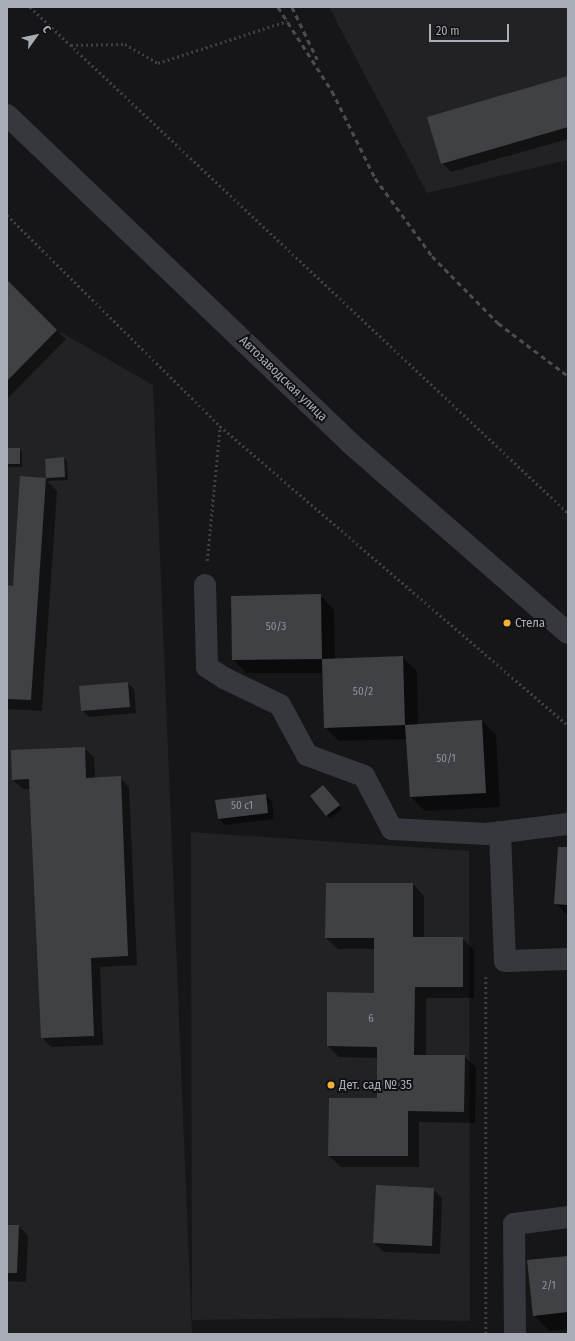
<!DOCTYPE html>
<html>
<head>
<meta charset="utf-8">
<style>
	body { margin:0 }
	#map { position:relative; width:575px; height:1341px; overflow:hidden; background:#161618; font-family:"Fira Sans Condensed",sans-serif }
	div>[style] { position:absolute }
	.built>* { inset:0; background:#222225 }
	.shadow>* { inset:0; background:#0007 }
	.building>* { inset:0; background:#404145 }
	.path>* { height:2.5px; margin-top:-1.25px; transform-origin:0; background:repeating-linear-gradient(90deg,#3d3f44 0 2px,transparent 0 5px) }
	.minor>* { height:22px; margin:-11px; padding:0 11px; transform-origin:11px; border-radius:11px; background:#37383d }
	.rail>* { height:3px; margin-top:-1.5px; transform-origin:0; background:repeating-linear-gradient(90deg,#4a4c52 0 5px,transparent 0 9px) }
	.dots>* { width:11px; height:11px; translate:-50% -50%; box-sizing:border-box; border:2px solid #111113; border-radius:50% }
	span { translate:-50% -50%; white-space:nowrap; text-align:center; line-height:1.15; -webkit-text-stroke:4px #111113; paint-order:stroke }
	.number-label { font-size:11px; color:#8e929b }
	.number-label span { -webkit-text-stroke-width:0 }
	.street-label { font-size:13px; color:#a8adb8 }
	.poi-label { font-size:13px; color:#a8adb8 }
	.left { translate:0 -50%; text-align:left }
	.frame { position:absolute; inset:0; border:8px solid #a8adb8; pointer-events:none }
	.north { position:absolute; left:16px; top:16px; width:40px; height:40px; -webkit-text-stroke:3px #111113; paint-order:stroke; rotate:57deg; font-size:11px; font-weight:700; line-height:16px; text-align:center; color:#a8adb8 }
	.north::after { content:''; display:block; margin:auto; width:14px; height:18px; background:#a8adb8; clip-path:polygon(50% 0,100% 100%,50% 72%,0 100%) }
	.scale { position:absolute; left:429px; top:24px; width:80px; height:18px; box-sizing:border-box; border:2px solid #a8adb8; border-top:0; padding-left:5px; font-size:12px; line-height:14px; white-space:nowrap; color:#a8adb8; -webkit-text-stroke:3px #111113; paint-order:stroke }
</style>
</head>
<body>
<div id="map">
	<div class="built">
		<i style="clip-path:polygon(329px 7px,568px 7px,568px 160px,427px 193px)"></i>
		<i style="clip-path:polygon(7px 280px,57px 330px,153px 385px,192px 1334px,7px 1334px)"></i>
		<i style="clip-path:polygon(191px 832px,469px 851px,470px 1321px,335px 1318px,192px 1320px)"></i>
	</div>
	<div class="shadow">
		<i style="clip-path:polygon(568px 77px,568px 139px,451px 172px,442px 163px)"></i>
		<i style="clip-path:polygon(7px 281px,66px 339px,7px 399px)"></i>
		<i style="clip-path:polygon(7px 449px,19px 449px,22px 452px,22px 467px,7px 467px)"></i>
		<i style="clip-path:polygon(64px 458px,67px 461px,68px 480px,47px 481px,57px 491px,42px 711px,7px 709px,7px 586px,14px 587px,21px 477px,47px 479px,46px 460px)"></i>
		<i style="clip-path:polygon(320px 595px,334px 610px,335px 659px,402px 657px,417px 671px,418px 725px,482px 721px,496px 735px,500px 807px,425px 811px,411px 797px,407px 739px,339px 741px,325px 727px,323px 673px,247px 673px,233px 659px)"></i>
		<i style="clip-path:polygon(127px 683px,134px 689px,136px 713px,89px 717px,82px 710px)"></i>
		<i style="clip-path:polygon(84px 748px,94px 757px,95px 778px,120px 778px,129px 787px,137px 965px,100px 967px,103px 1045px,51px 1047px,42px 1037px,31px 789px,23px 789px,13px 780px)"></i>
		<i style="clip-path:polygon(326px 789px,342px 809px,330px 819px,311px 796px)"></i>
		<i style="clip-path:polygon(265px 795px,272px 801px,274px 819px,225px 825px,219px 818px)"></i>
		<i style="clip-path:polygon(568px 848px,568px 916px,555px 903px)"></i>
		<i style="clip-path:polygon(413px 884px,424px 896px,424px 938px,462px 938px,474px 950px,474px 998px,426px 998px,426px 1056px,464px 1056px,476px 1067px,475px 1123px,419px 1122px,419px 1167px,341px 1167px,329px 1156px,378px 1099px,378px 1058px,339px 1057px,328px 1046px,375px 994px,375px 949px,338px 949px,326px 938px)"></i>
		<i style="clip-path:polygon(433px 1189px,442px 1198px,440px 1254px,384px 1252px,374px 1243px)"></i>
		<i style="clip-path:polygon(7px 1226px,19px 1226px,28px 1236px,26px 1282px,7px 1281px)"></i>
		<i style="clip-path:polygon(568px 1257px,568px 1329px,549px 1331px,534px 1315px)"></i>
	</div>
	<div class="building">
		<i style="clip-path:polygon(568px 76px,568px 127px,441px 164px,427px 117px)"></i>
		<i style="clip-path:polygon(7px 280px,57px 330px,7px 381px)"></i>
		<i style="clip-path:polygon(7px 448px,20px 448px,20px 464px,7px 464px)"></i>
		<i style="clip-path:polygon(64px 457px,65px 477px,46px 478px,45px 459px)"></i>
		<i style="clip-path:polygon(20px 476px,46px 478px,31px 700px,7px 699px,7px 585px,13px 586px)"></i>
		<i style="clip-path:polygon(321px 594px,322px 659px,232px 660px,231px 596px)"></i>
		<i style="clip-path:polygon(403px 656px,405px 725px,324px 728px,322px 659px)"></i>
		<i style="clip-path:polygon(128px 682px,130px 707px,81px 711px,79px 686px)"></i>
		<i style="clip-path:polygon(482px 720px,486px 793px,410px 797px,405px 725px)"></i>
		<i style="clip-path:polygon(85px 747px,86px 778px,121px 776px,128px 956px,91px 958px,94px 1036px,41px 1038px,29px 779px,12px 780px,11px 750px)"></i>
		<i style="clip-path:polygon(323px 785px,340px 805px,326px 816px,310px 796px)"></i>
		<i style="clip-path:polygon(266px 794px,268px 813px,218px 819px,215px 800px)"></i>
		<i style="clip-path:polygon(558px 847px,568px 847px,568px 905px,554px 904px)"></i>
		<i style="clip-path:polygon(326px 883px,413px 883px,413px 937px,463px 937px,463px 987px,415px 987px,414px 1055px,465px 1055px,464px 1112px,408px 1111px,408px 1156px,328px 1156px,329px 1098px,377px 1098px,377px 1047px,327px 1046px,327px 992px,374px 993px,374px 938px,325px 938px)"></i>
		<i style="clip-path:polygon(376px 1185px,434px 1188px,432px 1246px,373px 1243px)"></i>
		<i style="clip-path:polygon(7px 1225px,19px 1225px,17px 1273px,7px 1273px)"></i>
		<i style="clip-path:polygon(568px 1256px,568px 1312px,533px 1316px,527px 1260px)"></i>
	</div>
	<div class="path">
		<i style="left:30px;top:7px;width:739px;rotate:43.24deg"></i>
		<i style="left:71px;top:45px;width:54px;rotate:-1.1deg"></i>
		<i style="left:125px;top:44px;width:38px;rotate:30deg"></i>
		<i style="left:158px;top:63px;width:136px;rotate:-18deg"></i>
		<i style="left:7px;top:215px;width:300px;rotate:44.7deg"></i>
		<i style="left:220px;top:426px;width:459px;rotate:40.7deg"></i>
		<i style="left:207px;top:561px;width:136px;rotate:-84.5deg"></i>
		<i style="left:486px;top:977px;width:357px;rotate:90deg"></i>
	</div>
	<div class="minor">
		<i style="left:7px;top:115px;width:475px;rotate:43.7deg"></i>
		<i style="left:350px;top:443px;width:289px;rotate:41.1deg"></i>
		<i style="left:205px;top:585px;width:82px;rotate:88.6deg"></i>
		<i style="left:207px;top:667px;width:20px;rotate:33deg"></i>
		<i style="left:224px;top:678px;width:62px;rotate:25.7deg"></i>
		<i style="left:280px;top:705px;width:57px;rotate:61.6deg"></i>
		<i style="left:307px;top:755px;width:61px;rotate:20.2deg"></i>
		<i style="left:364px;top:776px;width:60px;rotate:62.2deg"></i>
		<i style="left:392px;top:829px;width:94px;rotate:3deg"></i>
		<i style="left:486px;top:834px;width:83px;rotate:-7deg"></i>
		<i style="left:500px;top:832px;width:129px;rotate:87.8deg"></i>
		<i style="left:505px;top:961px;width:63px;rotate:-1.8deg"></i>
		<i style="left:515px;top:1334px;width:110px;rotate:-90.5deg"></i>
		<i style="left:514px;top:1224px;width:54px;rotate:-7.4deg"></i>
	</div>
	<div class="rail">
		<i style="left:278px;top:7px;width:100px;rotate:57.3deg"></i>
		<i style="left:332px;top:91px;width:97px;rotate:63.7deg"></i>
		<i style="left:375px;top:178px;width:97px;rotate:53.8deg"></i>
		<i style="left:432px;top:256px;width:94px;rotate:45.4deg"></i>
		<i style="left:498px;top:323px;width:88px;rotate:37.1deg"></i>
		<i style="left:292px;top:7px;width:58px;rotate:64.3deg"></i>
	</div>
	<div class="dots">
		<i style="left:507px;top:623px;background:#f2b134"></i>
		<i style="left:331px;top:1085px;background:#f2b134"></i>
	</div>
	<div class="number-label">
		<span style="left:276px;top:627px">50/3</span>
		<span style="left:363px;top:692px">50/2</span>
		<span style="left:446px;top:759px">50/1</span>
		<span style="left:242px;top:806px">50 с1</span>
		<span style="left:371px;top:1019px">6</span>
		<span style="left:549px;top:1286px">2/1</span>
	</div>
	<div class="street-label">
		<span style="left:283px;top:379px;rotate:44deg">Автозаводская улица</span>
	</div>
	<div class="poi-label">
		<span class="left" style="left:515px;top:623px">Стела</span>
		<span class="left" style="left:339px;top:1085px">Дет. сад № 35</span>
	</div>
	<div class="frame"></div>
	<div class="north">С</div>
	<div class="scale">20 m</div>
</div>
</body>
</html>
